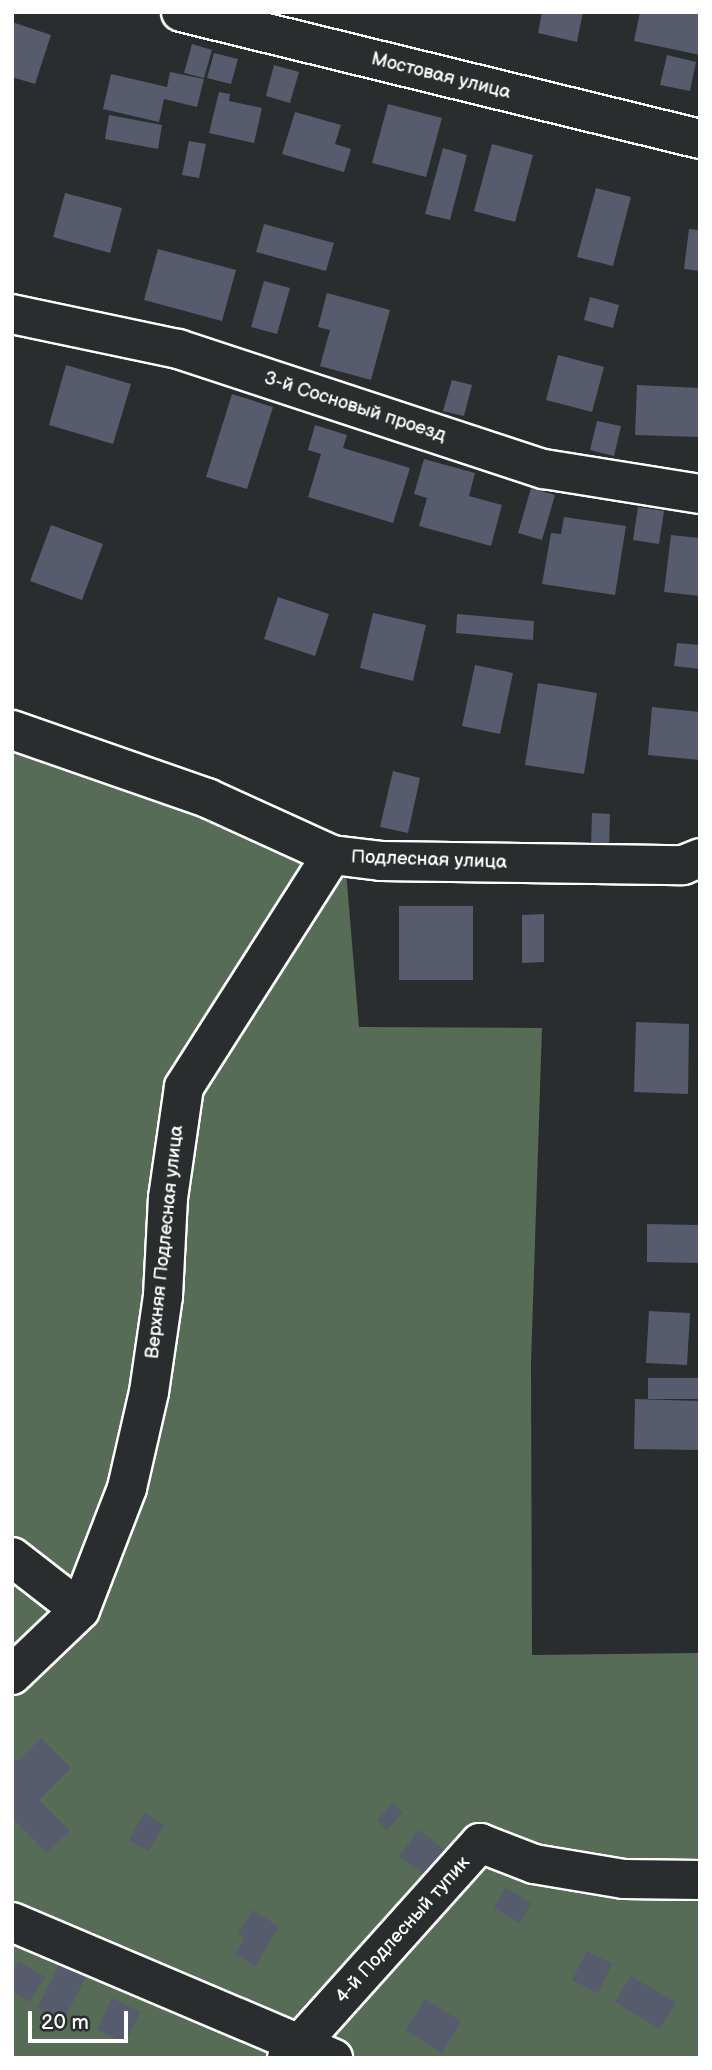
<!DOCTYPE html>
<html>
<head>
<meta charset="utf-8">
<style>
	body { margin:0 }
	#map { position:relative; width:712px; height:2070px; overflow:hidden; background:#2a2d2e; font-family:"Balsamiq Sans",sans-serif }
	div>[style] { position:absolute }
	.green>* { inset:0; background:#576c57 }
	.building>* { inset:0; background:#565b6d }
	.roads { filter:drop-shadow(2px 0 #fff) drop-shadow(-2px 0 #fff) drop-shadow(0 2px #fff) drop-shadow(0 -2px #fff) }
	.minor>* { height:38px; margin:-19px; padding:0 19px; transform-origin:19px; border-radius:19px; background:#2a2d2e }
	span { translate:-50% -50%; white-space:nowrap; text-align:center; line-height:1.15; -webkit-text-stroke:7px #2a2d2e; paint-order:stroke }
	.street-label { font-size:19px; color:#fff }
	.frame { position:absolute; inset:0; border:14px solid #fff; pointer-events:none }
	.scale { position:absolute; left:28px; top:2011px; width:100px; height:32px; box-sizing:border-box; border:4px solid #fff; border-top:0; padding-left:9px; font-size:21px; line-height:24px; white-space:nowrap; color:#fff; -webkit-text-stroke:5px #2a2d2e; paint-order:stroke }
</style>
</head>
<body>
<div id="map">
	<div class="green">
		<i style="clip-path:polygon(12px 724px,346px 871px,359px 1027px,542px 1028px,531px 1363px,532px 1655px,700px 1653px,700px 2058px,12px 2058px)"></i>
	</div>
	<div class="building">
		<i style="clip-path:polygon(542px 12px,583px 12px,577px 42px,538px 33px)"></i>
		<i style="clip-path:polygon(640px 12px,700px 12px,700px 55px,634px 41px)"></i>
		<i style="clip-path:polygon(12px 22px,51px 35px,35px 84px,12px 77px)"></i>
		<i style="clip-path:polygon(192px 44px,212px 50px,204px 78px,184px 73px)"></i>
		<i style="clip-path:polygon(214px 53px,238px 59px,231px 84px,207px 78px)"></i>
		<i style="clip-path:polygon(667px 55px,696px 62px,690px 91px,660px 85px)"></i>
		<i style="clip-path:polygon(274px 65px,299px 72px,290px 103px,266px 96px)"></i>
		<i style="clip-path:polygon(170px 72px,204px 79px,197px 107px,164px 99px,159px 122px,103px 109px,111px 74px,167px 87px)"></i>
		<i style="clip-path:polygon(219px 92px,230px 94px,229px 101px,262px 108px,254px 143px,209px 133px)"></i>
		<i style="clip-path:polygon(388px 104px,442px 118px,426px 177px,372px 163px)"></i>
		<i style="clip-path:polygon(295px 112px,341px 125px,335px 144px,351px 149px,344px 172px,282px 154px)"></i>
		<i style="clip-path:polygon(109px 115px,162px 125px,158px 149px,105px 139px)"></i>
		<i style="clip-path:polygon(189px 141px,206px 144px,199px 178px,182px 175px)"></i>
		<i style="clip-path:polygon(492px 144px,533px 155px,515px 222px,474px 211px)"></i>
		<i style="clip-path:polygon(443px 148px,467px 155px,450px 220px,425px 214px)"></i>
		<i style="clip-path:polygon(596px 188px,631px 197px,613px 266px,577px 257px)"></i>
		<i style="clip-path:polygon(65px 193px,122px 208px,110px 253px,53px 237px)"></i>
		<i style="clip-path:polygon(264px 224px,334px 243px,326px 271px,256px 252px)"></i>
		<i style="clip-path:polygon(689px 229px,700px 230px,700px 271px,684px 269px)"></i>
		<i style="clip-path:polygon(158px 249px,236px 270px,222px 321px,144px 300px)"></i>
		<i style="clip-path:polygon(264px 281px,290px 288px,277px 334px,251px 327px)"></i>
		<i style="clip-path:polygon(327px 293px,390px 310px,371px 380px,320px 366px,330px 330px,318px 327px)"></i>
		<i style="clip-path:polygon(590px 297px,619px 305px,613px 328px,584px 320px)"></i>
		<i style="clip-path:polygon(558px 355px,604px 367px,592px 412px,546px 400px)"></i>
		<i style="clip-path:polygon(66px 365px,131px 384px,113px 444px,49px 425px)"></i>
		<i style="clip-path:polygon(452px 380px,472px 385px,464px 416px,443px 411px)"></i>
		<i style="clip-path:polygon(637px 385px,700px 388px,700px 437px,635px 435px)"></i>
		<i style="clip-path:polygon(232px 394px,273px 407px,247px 489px,206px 477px)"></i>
		<i style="clip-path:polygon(597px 421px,621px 426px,614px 456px,590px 450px)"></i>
		<i style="clip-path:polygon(315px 425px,347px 435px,343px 448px,410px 468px,393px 523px,308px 497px,321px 454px,308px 450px)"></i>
		<i style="clip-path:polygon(424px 459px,475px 473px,469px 496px,502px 505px,491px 546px,419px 526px,427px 498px,414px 494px)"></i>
		<i style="clip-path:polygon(531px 488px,555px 495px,542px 540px,518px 533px)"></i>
		<i style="clip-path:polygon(638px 507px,664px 511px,659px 544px,633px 540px)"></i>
		<i style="clip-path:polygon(564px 517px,626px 526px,615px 595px,542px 584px,551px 533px,561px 534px)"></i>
		<i style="clip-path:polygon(51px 525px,103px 544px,82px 600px,30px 581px)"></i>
		<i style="clip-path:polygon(671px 535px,700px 538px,700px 596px,664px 592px)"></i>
		<i style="clip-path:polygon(278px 597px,329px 614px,315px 656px,264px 639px)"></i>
		<i style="clip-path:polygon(373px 613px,426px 625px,413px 681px,360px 668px)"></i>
		<i style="clip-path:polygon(457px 614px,534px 621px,533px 640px,456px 633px)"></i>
		<i style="clip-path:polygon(677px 643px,700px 645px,700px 669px,674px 666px)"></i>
		<i style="clip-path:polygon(475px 665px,513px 673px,500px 734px,462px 726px)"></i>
		<i style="clip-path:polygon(538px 683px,597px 693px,584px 774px,525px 765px)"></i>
		<i style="clip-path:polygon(652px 707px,700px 712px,700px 760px,648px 755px)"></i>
		<i style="clip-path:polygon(393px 771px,420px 778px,408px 833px,380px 827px)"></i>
		<i style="clip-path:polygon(592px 813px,610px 814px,609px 848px,591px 847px)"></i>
		<i style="clip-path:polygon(399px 906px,473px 906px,473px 980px,399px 980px)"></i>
		<i style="clip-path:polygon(544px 914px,544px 962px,522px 963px,522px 915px)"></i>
		<i style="clip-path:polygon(636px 1022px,689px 1024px,688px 1094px,634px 1092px)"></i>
		<i style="clip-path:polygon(647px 1224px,700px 1225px,700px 1263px,647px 1262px)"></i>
		<i style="clip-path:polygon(649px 1311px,690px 1313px,687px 1365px,646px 1363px)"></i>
		<i style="clip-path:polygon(648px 1378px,700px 1378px,700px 1399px,648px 1399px)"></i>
		<i style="clip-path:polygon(635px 1399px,700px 1401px,700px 1450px,634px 1449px)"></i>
		<i style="clip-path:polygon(41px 1738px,71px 1768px,39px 1800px,70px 1831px,47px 1853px,12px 1818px,12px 1756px,18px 1761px)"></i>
		<i style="clip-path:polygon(392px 1803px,403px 1813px,387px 1830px,377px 1821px)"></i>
		<i style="clip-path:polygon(144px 1813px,164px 1825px,148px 1851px,129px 1840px)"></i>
		<i style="clip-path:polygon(419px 1830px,445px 1850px,426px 1876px,399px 1856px)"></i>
		<i style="clip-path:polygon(506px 1888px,531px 1903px,520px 1923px,494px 1908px)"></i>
		<i style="clip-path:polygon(253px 1910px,279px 1927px,255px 1966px,235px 1954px,245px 1938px,238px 1934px)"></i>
		<i style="clip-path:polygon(587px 1951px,612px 1964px,598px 1993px,572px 1980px)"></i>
		<i style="clip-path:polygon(19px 1961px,45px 1977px,29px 2002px,12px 1991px,12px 1970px)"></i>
		<i style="clip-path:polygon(60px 1964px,86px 1977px,63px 2021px,37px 2008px)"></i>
		<i style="clip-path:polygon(631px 1976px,676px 2002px,660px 2029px,615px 2002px)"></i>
		<i style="clip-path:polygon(112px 1998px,140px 2012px,125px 2043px,97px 2029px)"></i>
		<i style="clip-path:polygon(425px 1999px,461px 2021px,442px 2053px,405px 2030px)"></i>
	</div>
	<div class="roads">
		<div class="minor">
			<i style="left:181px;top:12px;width:534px;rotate:13.75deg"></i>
			<i style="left:12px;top:314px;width:170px;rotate:11.9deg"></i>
			<i style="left:178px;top:349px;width:385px;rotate:18.2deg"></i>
			<i style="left:544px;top:469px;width:158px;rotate:9.1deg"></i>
			<i style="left:12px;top:730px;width:207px;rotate:19.2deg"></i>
			<i style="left:207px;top:798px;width:137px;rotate:24.5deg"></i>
			<i style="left:332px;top:855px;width:49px;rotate:7deg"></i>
			<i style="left:381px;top:861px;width:302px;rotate:0.8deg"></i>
			<i style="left:683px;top:865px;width:18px;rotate:-22deg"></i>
			<i style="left:12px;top:1557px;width:86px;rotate:37.9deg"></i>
			<i style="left:12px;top:1675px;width:94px;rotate:-43.7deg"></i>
			<i style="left:80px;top:1610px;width:131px;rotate:-68.9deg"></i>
			<i style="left:127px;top:1488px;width:98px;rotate:-77.1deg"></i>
			<i style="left:149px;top:1392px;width:97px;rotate:-81.7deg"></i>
			<i style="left:163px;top:1296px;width:98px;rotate:-87.1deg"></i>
			<i style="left:168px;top:1198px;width:112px;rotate:-81.8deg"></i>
			<i style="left:184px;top:1087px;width:275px;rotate:-57.5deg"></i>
			<i style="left:12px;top:1922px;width:349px;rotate:23deg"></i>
			<i style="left:287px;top:2058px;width:289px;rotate:-48.1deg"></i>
			<i style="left:480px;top:1843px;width:58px;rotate:21.3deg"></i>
			<i style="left:534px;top:1864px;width:91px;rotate:9.5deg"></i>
			<i style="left:624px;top:1879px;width:76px;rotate:0.8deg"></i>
		</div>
	</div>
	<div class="street-label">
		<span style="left:441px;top:76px;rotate:14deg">Мостовая улица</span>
		<span style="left:355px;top:407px;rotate:18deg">3-й Сосновый проезд</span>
		<span style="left:429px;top:860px;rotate:2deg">Подлесная улица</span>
		<span style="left:165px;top:1242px;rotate:-84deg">Верхняя Подлесная улица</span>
		<span style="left:403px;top:1930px;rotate:-48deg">4-й Подлесный тупик</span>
	</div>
	<div class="frame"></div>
	<div class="scale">20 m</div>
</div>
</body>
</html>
